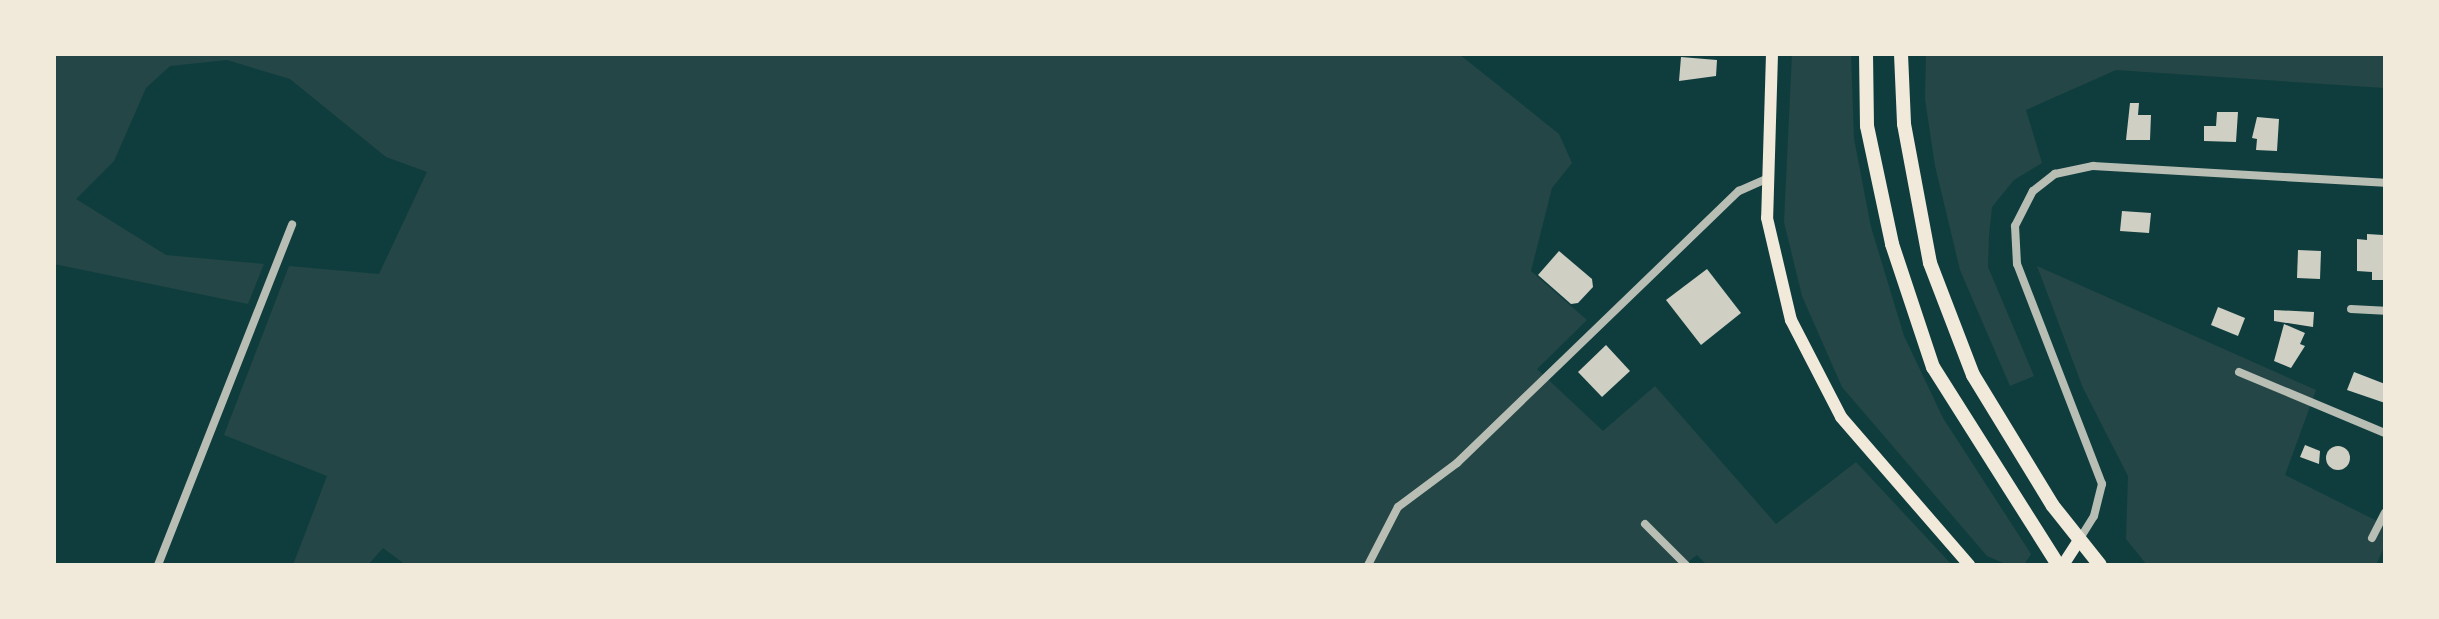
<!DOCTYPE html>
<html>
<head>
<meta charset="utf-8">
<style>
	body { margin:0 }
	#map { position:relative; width:2439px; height:619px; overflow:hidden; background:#0f3d3e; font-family:"Source Serif 4",serif }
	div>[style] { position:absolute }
	.green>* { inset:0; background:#244646 }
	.building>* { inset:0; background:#cfcfc3 }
	.round { border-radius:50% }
	.minor>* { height:8px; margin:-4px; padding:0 4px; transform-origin:4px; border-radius:4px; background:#b8beb3 }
	.secondary>* { height:12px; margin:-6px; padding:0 6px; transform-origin:6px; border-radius:6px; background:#f1e9da }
	.primary>* { height:14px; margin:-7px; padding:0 7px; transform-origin:7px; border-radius:7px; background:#f1e9da }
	span { translate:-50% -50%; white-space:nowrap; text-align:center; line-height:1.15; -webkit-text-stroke:7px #f1e9da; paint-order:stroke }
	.frame { position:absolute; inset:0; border:56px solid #f1e9da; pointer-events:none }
</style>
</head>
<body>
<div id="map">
	<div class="green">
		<i style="clip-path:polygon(54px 54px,1459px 54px,1559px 134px,1572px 163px,1552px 188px,1531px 271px,1587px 320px,1537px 369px,1603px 431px,1655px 386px,1776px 524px,1856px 462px,1952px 565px,1707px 565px,1697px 555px,1684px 565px,406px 565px,383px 548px,368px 565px,293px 565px,327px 476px,224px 435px,289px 266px,379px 274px,427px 172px,386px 157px,290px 79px,227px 60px,170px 66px,146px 88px,114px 161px,76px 199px,166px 255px,264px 264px,248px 304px,54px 264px)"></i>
		<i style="clip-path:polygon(1792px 54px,1851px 54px,1854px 139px,1871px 227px,1904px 336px,1943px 418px,2031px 554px,2024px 565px,2008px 565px,1987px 556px,1842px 387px,1802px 296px,1784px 222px)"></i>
		<i style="clip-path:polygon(1926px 54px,2385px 54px,2385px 88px,2116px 70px,2026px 110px,2042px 163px,2014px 180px,1992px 207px,1989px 236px,1988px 267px,2034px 376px,2010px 386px,1960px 270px,1935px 166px,1925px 99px)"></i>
		<i style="clip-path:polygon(2037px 266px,2316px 390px,2285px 475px,2385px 525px,2385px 545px,2376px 565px,2147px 565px,2126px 539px,2128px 476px,2083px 388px)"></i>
	</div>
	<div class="building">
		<i style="clip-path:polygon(1681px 57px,1717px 60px,1716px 76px,1679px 81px)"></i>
		<i style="clip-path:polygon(2130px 103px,2139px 103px,2138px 115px,2151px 115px,2150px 140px,2126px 140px)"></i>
		<i style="clip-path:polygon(2217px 112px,2238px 112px,2236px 142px,2204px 141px,2204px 126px,2216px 126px)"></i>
		<i style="clip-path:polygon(2257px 117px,2279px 119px,2277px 151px,2256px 150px,2257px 139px,2252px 138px)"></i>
		<i style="clip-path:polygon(2122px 211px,2151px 213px,2149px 233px,2120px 231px)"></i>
		<i style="clip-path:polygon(2367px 234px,2383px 235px,2383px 280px,2372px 280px,2372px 272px,2357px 271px,2357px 239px,2367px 240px)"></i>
		<i style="clip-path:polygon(2298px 250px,2321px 251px,2320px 279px,2297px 278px)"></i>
		<i style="clip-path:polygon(1559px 251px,1592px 279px,1593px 287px,1578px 303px,1571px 304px,1538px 275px)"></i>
		<i style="clip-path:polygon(1707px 269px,1741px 313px,1701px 345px,1666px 300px)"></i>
		<i style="clip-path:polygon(2218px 307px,2245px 318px,2238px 336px,2211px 325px)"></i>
		<i style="clip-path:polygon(2274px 310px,2314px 312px,2313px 327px,2274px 321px)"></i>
		<i style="clip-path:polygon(2284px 324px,2305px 333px,2300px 344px,2305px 346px,2291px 368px,2274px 361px)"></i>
		<i style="clip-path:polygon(1606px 345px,1630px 371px,1602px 397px,1578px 372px)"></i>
		<i style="clip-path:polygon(2354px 372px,2385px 384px,2385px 403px,2347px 390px)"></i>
		<i style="clip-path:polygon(2305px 445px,2320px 451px,2319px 464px,2300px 457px)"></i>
		<i class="round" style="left:2326px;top:446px;width:24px;height:24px"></i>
	</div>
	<div class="minor">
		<i style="left:2351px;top:309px;width:34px;rotate:3deg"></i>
		<i style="left:2239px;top:372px;width:158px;rotate:22.7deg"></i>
		<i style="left:1645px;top:524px;width:58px;rotate:45deg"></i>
		<i style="left:2372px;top:538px;width:28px;rotate:-63deg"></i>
		<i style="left:2079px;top:540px;width:28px;rotate:-58deg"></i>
		<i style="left:2094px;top:516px;width:33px;rotate:-76deg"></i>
		<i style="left:2102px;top:484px;width:236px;rotate:-111.1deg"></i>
		<i style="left:2017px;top:264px;width:38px;rotate:-93deg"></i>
		<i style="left:2015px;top:226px;width:39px;rotate:-63deg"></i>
		<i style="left:2033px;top:191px;width:28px;rotate:-38deg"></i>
		<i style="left:2055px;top:174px;width:39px;rotate:-12deg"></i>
		<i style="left:2093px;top:166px;width:292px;rotate:3.3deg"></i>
		<i style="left:158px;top:565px;width:366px;rotate:-68.5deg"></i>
		<i style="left:1368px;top:565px;width:65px;rotate:-62.7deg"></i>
		<i style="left:1398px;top:507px;width:74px;rotate:-36.7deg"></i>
		<i style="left:1457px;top:463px;width:392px;rotate:-44deg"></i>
		<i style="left:1739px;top:191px;width:30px;rotate:-24deg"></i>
	</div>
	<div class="secondary">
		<i style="left:1772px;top:54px;width:164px;rotate:91.7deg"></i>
		<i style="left:1767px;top:218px;width:105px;rotate:76.8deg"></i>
		<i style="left:1791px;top:320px;width:109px;rotate:62.7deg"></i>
		<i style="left:1841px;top:417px;width:196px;rotate:49.1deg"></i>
		<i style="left:2063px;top:565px;width:30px;rotate:-57deg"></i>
	</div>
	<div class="primary">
		<i style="left:1866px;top:54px;width:72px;rotate:89.2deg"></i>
		<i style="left:1867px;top:126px;width:121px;rotate:78deg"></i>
		<i style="left:1892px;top:244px;width:130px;rotate:71.6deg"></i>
		<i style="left:1933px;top:367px;width:234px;rotate:57.7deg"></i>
		<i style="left:1901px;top:54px;width:70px;rotate:87.5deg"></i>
		<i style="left:1904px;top:124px;width:141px;rotate:79.4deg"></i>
		<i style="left:1930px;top:263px;width:120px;rotate:69deg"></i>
		<i style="left:1973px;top:375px;width:153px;rotate:58.6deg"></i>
		<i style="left:2053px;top:506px;width:75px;rotate:51.5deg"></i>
	</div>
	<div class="frame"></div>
</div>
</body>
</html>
